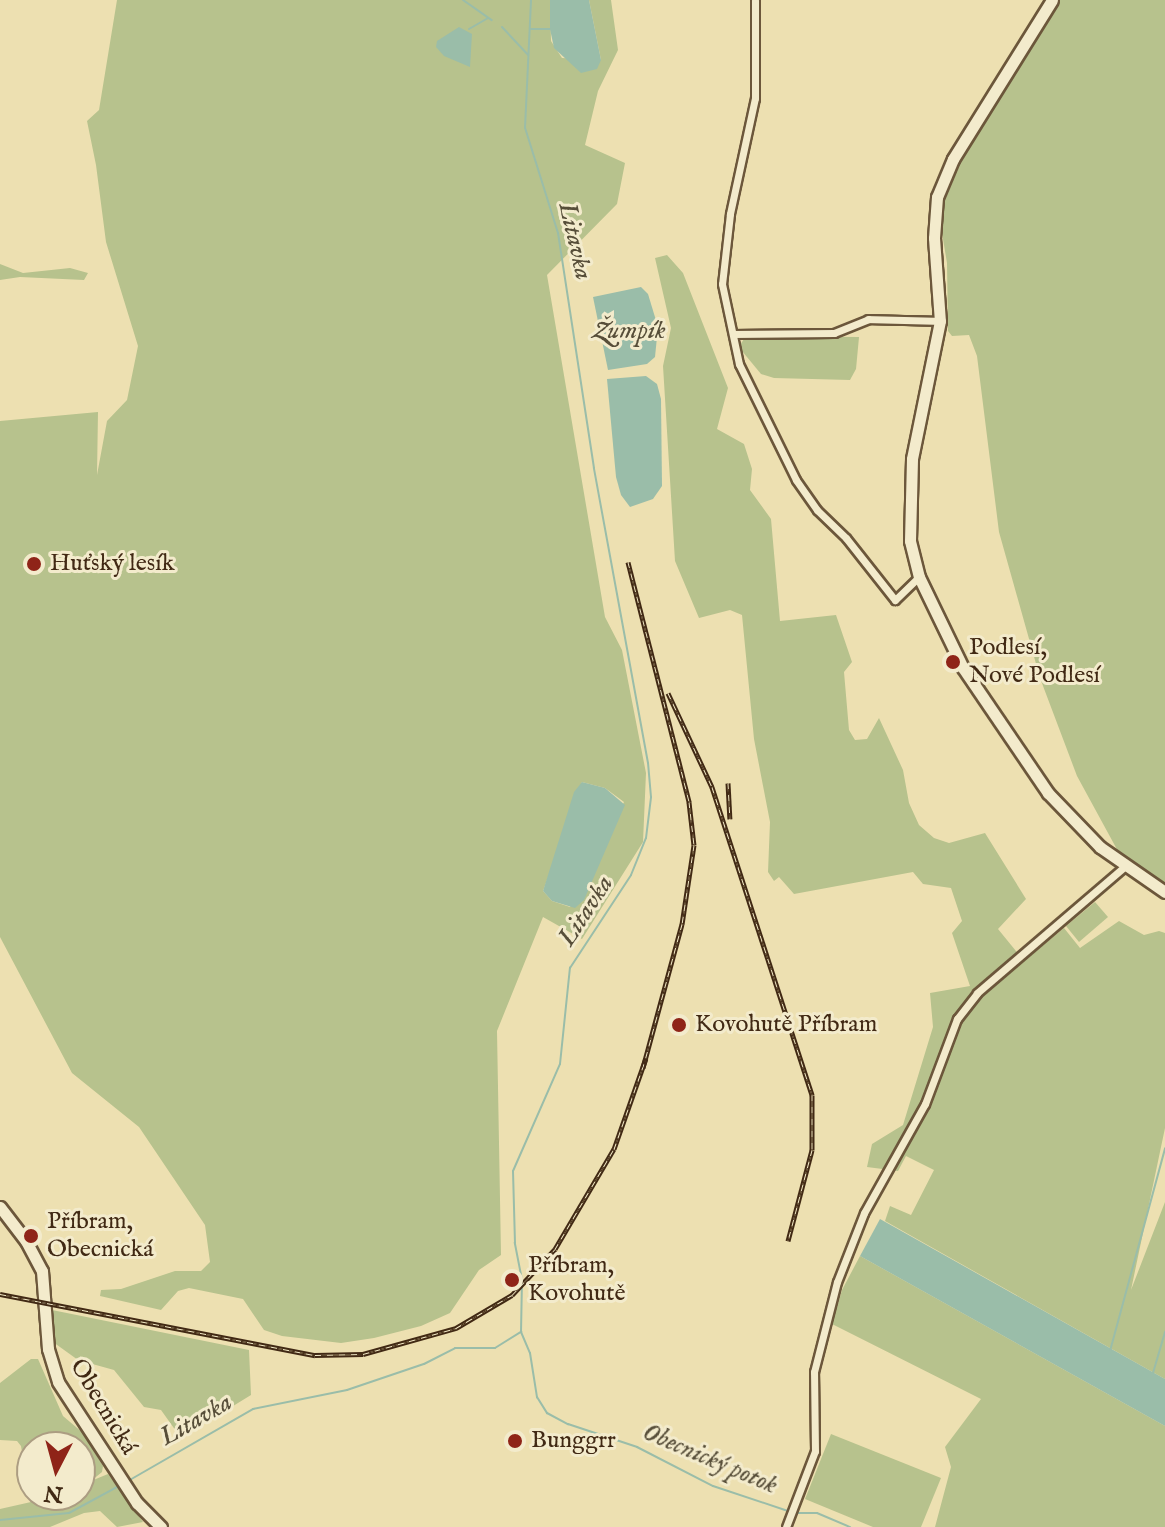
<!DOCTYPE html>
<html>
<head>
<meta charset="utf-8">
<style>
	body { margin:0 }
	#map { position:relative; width:1165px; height:1527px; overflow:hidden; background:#ede0b1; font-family:"IM FELL English",serif }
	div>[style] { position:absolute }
	.green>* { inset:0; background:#b7c28d }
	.water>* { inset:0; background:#9abda9 }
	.stream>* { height:2px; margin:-1px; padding:0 1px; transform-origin:1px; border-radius:1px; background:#9abda9 }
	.roads { filter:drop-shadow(2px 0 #6c573b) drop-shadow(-2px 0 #6c573b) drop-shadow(0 2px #6c573b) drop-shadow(0 -2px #6c573b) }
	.street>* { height:7px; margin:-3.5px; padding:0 3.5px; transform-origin:3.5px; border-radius:3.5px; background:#f3ebcc }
	.secondary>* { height:11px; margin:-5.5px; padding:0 5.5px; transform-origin:5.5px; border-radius:5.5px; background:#f3ebcc }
	.rail>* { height:5px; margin-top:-2.5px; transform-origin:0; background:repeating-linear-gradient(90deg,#f3ebcc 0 6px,#412914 0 12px); box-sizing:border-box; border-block:2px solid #412914 }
	.dots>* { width:22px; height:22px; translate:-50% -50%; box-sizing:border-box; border:4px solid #f3ebcc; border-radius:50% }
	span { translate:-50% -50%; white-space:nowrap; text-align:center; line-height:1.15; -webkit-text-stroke:6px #f3ebcc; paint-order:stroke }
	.poi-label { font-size:24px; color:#412914 }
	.left { translate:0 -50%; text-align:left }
	.street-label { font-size:24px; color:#412914 }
	.water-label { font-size:26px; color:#574e39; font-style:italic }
	.north { position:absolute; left:16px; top:1431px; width:80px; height:80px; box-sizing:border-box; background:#f3ebcc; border:2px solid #ac9d82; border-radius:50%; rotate:186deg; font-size:22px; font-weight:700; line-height:32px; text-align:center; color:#412914 }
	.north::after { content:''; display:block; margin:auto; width:28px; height:36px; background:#8f2418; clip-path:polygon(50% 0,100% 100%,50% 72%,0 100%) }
</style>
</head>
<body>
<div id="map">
	<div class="green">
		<i style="clip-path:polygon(evenodd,117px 0,550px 0,551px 41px,562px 58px,601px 60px,589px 0,611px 0,618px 50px,598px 91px,585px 145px,625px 163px,617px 204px,547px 275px,605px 617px,622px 650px,646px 773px,643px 842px,582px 939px,543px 917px,497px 1031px,501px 1255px,479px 1270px,450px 1313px,421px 1326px,374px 1338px,341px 1343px,282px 1336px,264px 1330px,243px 1299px,189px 1288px,178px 1291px,161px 1310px,100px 1296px,101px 1290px,121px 1289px,175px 1271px,201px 1271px,210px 1262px,205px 1225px,139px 1127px,72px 1073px,0 937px,0 421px,98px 412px,97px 475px,107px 421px,127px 400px,138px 346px,106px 242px,96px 165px,87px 121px,99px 110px,117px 0,582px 782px,605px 788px,624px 802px,570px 907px,552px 901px,543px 891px,582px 782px)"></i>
		<i style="clip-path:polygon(1058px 0,1165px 0,1165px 892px,1126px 866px,1077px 776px,1040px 678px,999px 532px,977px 356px,969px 335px,952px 336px,948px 331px,947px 263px,941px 227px,943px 195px,956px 166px,1029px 53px)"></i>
		<i style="clip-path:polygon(667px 255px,683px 273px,728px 388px,717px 429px,744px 444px,752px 469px,750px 490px,771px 519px,780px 621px,836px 615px,852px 662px,844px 672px,849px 730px,855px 740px,867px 739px,879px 718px,903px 770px,909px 803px,919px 825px,934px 838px,949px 843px,985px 833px,1026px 899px,998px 929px,1024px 961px,1064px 928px,1080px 948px,1119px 921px,1144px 935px,1159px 931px,1165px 933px,1165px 1128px,1131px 1290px,1165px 1202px,1165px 1379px,885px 1221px,890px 1206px,911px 1215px,934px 1170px,906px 1156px,898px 1171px,867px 1167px,872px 1144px,903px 1125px,933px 1027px,930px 993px,970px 986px,952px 933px,962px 921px,951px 888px,923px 884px,913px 872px,794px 894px,779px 877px,774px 881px,768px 872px,770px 822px,754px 739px,742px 615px,730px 610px,699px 618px,675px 561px,663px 366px,671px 328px,655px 258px)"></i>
		<i style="clip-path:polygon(0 264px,23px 273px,70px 268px,88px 273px,84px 280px,20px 277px,0 280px)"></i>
		<i style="clip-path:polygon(746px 336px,859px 337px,856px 369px,850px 380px,774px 378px,761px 374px,742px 351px,740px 345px)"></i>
		<i style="clip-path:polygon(1095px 902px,1108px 917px,1079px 942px,1066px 926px)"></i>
		<i style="clip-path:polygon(860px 1256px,1165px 1426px,1165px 1527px,935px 1527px,951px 1467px,945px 1447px,981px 1399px,832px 1324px,842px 1290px)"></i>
		<i style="clip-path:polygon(52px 1310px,249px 1350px,251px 1395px,181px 1438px,161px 1410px,144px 1407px,114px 1370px,78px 1360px,53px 1342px)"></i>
		<i style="clip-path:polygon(31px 1359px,38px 1359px,63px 1416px,83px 1433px,103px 1466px,102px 1472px,91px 1481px,108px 1474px,143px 1522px,117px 1527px,100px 1511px,84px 1513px,50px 1527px,0 1527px,0 1509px,62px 1495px,80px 1495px,80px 1447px,32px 1447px,32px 1495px,51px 1495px,30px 1500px,21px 1446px,17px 1441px,0 1440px,0 1383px)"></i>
		<i style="clip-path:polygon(831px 1434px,941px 1478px,921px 1527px,873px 1527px,805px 1499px)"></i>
	</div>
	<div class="water">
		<i style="clip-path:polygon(550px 0,589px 0,601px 60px,597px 69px,581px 73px,554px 48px,550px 29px)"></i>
		<i style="clip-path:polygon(459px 27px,472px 34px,470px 67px,444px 56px,436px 47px,437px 41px)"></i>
		<i style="clip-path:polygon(641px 287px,648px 294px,658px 327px,655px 357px,647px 364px,608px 370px,593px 297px)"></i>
		<i style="clip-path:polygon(646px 376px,657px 384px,661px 399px,662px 486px,653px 499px,630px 507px,621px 495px,616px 477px,607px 379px)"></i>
		<i style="clip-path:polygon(582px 782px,605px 788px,625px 805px,584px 900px,575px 908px,552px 901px,543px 891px,574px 792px)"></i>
		<i style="clip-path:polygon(880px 1219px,1165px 1379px,1165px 1426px,860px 1256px)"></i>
	</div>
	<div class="stream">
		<i style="left:463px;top:0;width:35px;rotate:35deg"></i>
		<i style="left:502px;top:27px;width:38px;rotate:47deg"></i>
		<i style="left:469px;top:29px;width:22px;rotate:-30deg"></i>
		<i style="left:531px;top:29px;width:19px"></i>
		<i style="left:521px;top:1332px;width:23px;rotate:67deg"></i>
		<i style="left:530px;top:1353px;width:45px;rotate:81deg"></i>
		<i style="left:537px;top:1397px;width:19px;rotate:58deg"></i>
		<i style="left:547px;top:1413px;width:24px;rotate:28deg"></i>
		<i style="left:568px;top:1424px;width:73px;rotate:18.4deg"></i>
		<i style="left:637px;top:1447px;width:85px;rotate:27.2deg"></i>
		<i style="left:713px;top:1486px;width:79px;rotate:18.4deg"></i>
		<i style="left:1110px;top:1351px;width:210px;rotate:-74.8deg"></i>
		<i style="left:1153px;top:1373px;width:43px;rotate:-73.7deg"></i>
		<i style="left:128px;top:1481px;width:144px;rotate:-29.9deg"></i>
		<i style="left:253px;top:1409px;width:96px;rotate:-11.4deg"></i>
		<i style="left:347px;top:1390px;width:81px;rotate:-18.7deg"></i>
		<i style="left:424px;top:1364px;width:35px;rotate:-27deg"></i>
		<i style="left:455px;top:1348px;width:40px"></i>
		<i style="left:495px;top:1348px;width:31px;rotate:-32deg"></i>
		<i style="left:521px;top:1332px;width:52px;rotate:-88.9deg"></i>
		<i style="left:522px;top:1280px;width:38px;rotate:-101deg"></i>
		<i style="left:515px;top:1243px;width:72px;rotate:-91.6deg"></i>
		<i style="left:513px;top:1171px;width:117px;rotate:-66.3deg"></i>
		<i style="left:560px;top:1064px;width:97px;rotate:-84.1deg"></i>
		<i style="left:570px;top:968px;width:111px;rotate:-56.7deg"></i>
		<i style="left:631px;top:875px;width:40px;rotate:-68deg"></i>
		<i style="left:646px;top:838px;width:41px;rotate:-83deg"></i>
		<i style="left:651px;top:797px;width:34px;rotate:-95deg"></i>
		<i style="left:648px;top:763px;width:300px;rotate:-100.4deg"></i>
		<i style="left:594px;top:468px;width:238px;rotate:-98.7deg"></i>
		<i style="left:558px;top:233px;width:110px;rotate:-107.4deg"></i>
		<i style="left:525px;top:128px;width:128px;rotate:-87.3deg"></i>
		<i style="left:794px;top:1513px;width:23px"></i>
		<i style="left:817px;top:1513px;width:36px;rotate:23deg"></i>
		<i style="left:0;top:1520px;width:69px;rotate:-5.8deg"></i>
		<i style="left:69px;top:1513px;width:57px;rotate:-28.4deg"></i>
	</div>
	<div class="roads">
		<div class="street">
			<i style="left:755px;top:0;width:98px;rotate:90deg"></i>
			<i style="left:755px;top:98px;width:119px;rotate:102.2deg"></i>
			<i style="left:730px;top:214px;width:70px;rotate:96.5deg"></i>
			<i style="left:722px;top:284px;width:82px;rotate:78deg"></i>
			<i style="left:739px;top:364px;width:129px;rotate:63.8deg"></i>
			<i style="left:796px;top:480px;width:37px;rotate:55deg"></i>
			<i style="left:817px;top:510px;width:40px;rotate:44deg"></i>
			<i style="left:846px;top:538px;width:79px;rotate:51.7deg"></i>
			<i style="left:895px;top:600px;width:33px;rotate:-44deg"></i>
			<i style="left:733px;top:334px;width:101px;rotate:-0.6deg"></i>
			<i style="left:834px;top:333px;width:37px;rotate:-22deg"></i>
			<i style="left:868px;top:319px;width:72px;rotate:1.6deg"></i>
			<i style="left:786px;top:1527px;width:81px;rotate:-69.1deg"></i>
			<i style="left:815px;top:1451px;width:79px;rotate:-90.7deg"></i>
			<i style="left:814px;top:1372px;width:93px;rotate:-75.7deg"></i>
			<i style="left:837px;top:1282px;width:74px;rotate:-68.6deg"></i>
			<i style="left:864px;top:1213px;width:125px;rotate:-60.8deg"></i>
			<i style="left:925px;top:1104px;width:91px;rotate:-69.4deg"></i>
			<i style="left:957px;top:1019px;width:33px;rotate:-52deg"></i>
			<i style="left:977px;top:993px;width:194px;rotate:-40.6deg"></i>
		</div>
		<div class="secondary">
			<i style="left:1052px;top:0;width:187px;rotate:121.9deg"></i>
			<i style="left:953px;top:159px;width:41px;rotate:112.8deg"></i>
			<i style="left:937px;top:197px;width:41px;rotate:94.2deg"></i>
			<i style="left:934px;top:238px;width:83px;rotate:85.9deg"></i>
			<i style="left:940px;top:321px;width:141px;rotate:101.5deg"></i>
			<i style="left:912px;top:459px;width:82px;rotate:91.4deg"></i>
			<i style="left:910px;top:541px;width:37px;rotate:76deg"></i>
			<i style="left:919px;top:577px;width:101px;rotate:64.2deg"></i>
			<i style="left:963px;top:668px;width:151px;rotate:55.8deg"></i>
			<i style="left:1048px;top:793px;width:75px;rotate:46.1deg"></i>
			<i style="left:1100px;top:847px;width:79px;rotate:34.7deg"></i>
			<i style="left:0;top:1207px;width:43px;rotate:52.6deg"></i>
			<i style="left:26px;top:1241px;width:34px;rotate:62deg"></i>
			<i style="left:42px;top:1271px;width:78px;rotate:85.6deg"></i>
			<i style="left:48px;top:1349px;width:34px;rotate:73deg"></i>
			<i style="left:58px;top:1382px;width:145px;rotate:56.9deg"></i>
			<i style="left:137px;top:1503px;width:34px;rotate:45deg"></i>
		</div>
	</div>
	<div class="rail">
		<i style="left:628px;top:562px;width:248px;rotate:75.7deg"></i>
		<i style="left:689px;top:802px;width:43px;rotate:83.4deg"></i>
		<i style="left:694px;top:845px;width:80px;rotate:98.6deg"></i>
		<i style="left:682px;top:924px;width:149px;rotate:105.2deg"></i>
		<i style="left:668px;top:693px;width:104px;rotate:64.9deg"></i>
		<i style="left:712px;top:787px;width:324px;rotate:72deg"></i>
		<i style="left:812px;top:1095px;width:55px;rotate:90deg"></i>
		<i style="left:812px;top:1150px;width:94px;rotate:104.8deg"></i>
		<i style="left:728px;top:783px;width:36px;rotate:87deg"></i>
		<i style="left:0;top:1294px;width:321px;rotate:11deg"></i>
		<i style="left:315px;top:1355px;width:48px;rotate:-1.2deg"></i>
		<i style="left:363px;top:1354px;width:97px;rotate:-15.6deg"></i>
		<i style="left:456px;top:1328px;width:65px;rotate:-30.5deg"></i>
		<i style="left:512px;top:1295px;width:63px;rotate:-46.9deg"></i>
		<i style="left:555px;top:1249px;width:116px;rotate:-59.5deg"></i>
		<i style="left:614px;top:1149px;width:96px;rotate:-70.6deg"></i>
	</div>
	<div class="dots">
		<i style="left:34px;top:564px;background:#8f2418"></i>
		<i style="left:953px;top:662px;background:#8f2418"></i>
		<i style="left:679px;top:1025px;background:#8f2418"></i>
		<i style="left:31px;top:1236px;background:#8f2418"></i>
		<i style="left:512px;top:1280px;background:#8f2418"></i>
		<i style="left:515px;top:1441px;background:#8f2418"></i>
	</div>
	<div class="poi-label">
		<span class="left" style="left:50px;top:564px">Huťský lesík</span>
		<span class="left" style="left:969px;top:662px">Podlesí,<br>Nové Podlesí</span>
		<span class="left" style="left:695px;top:1025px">Kovohutě Příbram</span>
		<span class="left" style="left:47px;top:1236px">Příbram,<br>Obecnická</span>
		<span class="left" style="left:528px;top:1280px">Příbram,<br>Kovohutě</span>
		<span class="left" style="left:531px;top:1441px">Bunggrr</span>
	</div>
	<div class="street-label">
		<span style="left:103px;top:1407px;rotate:59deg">Obecnická</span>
	</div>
	<div class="water-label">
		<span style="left:575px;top:241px;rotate:77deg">Litavka</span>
		<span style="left:629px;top:331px">Žumpík</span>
		<span style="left:586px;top:911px;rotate:-57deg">Litavka</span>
		<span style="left:196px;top:1420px;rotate:-30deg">Litavka</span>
		<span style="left:710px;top:1459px;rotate:23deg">Obecnický potok</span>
	</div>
	<div class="north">N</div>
</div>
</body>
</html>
